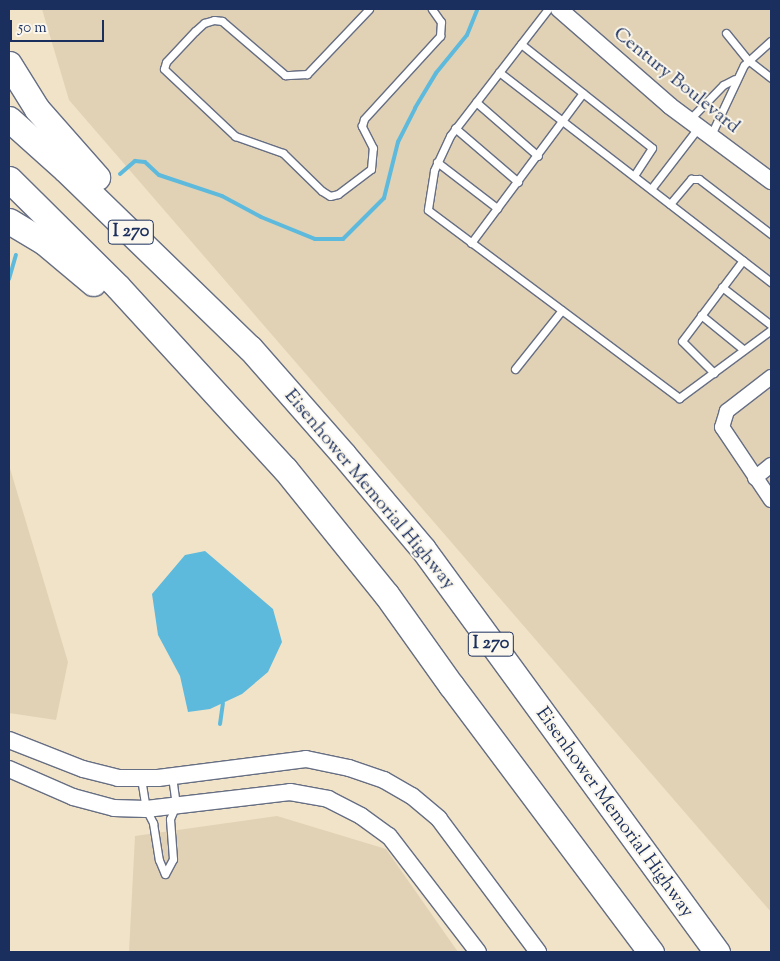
<!DOCTYPE html>
<html>
<head>
<meta charset="utf-8">
<style>
	body { margin:0 }
	#map { position:relative; width:780px; height:961px; overflow:hidden; background:#f1e3c7; font-family:"Sorts Mill Goudy",serif }
	div>[style] { position:absolute }
	.built>* { inset:0; background:#e1d2b6 }
	.water>* { inset:0; background:#5ebadc }
	.stream>* { height:4px; margin:-2px; padding:0 2px; transform-origin:2px; border-radius:2px; background:#5ebadc }
	.roads { filter:drop-shadow(1px 0 #666e83) drop-shadow(-1px 0 #666e83) drop-shadow(0 1px #666e83) drop-shadow(0 -1px #666e83) }
	.service>* { height:7px; margin:-3.5px; padding:0 3.5px; transform-origin:3.5px; border-radius:3.5px; background:#fff }
	.minor>* { height:14px; margin:-7px; padding:0 7px; transform-origin:7px; border-radius:7px; background:#fff }
	.tertiary>* { height:16px; margin:-8px; padding:0 8px; transform-origin:8px; border-radius:8px; background:#fff }
	.motorway>* { height:25px; margin:-12.5px; padding:0 12.5px; transform-origin:12.5px; border-radius:12.5px; background:#fff }
	span { translate:-50% -50%; white-space:nowrap; text-align:center; line-height:1.15; -webkit-text-stroke:4px #fbf7ec; paint-order:stroke }
	.shield-label span { padding:1px 4px; background:#fbf7ec; border:1px solid; border-radius:4px; -webkit-text-stroke-width:0 }
	.shield-label { font-size:18px; color:#1b2f5e; font-weight:700 }
	.street-label { font-size:19px; color:#1b2f5e }
	.frame { position:absolute; inset:0; border:10px solid #1b2f5e; pointer-events:none }
	.scale { position:absolute; left:10px; top:20px; width:94px; height:22px; box-sizing:border-box; border:2px solid #1b2f5e; border-top:0; padding-left:6px; font-size:15px; line-height:18px; white-space:nowrap; color:#1b2f5e; -webkit-text-stroke:4px #fbf7ec; paint-order:stroke }
</style>
</head>
<body>
<div id="map">
	<div class="built">
		<i style="clip-path:polygon(42px 9px,771px 9px,771px 912px,69px 100px)"></i>
		<i style="clip-path:polygon(9px 465px,68px 662px,56px 720px,9px 713px)"></i>
		<i style="clip-path:polygon(277px 816px,386px 849px,458px 952px,129px 952px,135px 836px)"></i>
	</div>
	<div class="water">
		<i style="clip-path:polygon(205px 551px,273px 609px,282px 642px,268px 672px,242px 694px,210px 709px,188px 712px,180px 676px,158px 635px,152px 594px,185px 555px)"></i>
	</div>
	<div class="stream">
		<i style="left:120px;top:174px;width:20px;rotate:-41deg"></i>
		<i style="left:135px;top:161px;width:10px;rotate:6deg"></i>
		<i style="left:145px;top:162px;width:19px;rotate:43deg"></i>
		<i style="left:159px;top:175px;width:66px;rotate:18.4deg"></i>
		<i style="left:222px;top:196px;width:44px;rotate:28.3deg"></i>
		<i style="left:261px;top:217px;width:58px;rotate:22.2deg"></i>
		<i style="left:315px;top:239px;width:28px"></i>
		<i style="left:343px;top:239px;width:58px;rotate:-45deg"></i>
		<i style="left:384px;top:198px;width:58px;rotate:-76deg"></i>
		<i style="left:398px;top:142px;width:38px;rotate:-63deg"></i>
		<i style="left:415px;top:108px;width:41px;rotate:-59deg"></i>
		<i style="left:436px;top:73px;width:49px;rotate:-50.8deg"></i>
		<i style="left:467px;top:35px;width:27px;rotate:-68deg"></i>
		<i style="left:9px;top:279px;width:25px;rotate:-74deg"></i>
		<i style="left:220px;top:724px;width:21px;rotate:-82deg"></i>
	</div>
	<div class="roads">
		<div class="service">
			<i style="left:369px;top:9px;width:90px;rotate:133.6deg"></i>
			<i style="left:307px;top:74px;width:22px;rotate:177deg"></i>
			<i style="left:285px;top:75px;width:83px;rotate:-139.4deg"></i>
			<i style="left:222px;top:21px;width:8px;rotate:-173deg"></i>
			<i style="left:214px;top:20px;width:10px;rotate:163deg"></i>
			<i style="left:204px;top:23px;width:12px;rotate:138deg"></i>
			<i style="left:195px;top:31px;width:42px;rotate:133.1deg"></i>
			<i style="left:166px;top:62px;width:7px;rotate:106deg"></i>
			<i style="left:164px;top:69px;width:98px;rotate:43.3deg"></i>
			<i style="left:235px;top:136px;width:51px;rotate:19.5deg"></i>
			<i style="left:283px;top:153px;width:54px;rotate:44.3deg"></i>
			<i style="left:322px;top:191px;width:9px;rotate:32deg"></i>
			<i style="left:330px;top:196px;width:8px;rotate:-14deg"></i>
			<i style="left:338px;top:194px;width:41px;rotate:-37.1deg"></i>
			<i style="left:371px;top:169px;width:21px;rotate:-85deg"></i>
			<i style="left:373px;top:148px;width:25px;rotate:-117deg"></i>
			<i style="left:362px;top:126px;width:7px;rotate:-74deg"></i>
			<i style="left:364px;top:119px;width:113px;rotate:-47.5deg"></i>
			<i style="left:440px;top:36px;width:14px;rotate:-86deg"></i>
			<i style="left:441px;top:22px;width:16px;rotate:-125deg"></i>
			<i style="left:548px;top:9px;width:160px;rotate:127.7deg"></i>
			<i style="left:450px;top:136px;width:38px;rotate:115deg"></i>
			<i style="left:434px;top:171px;width:39px;rotate:99deg"></i>
			<i style="left:428px;top:210px;width:314px;rotate:36.8deg"></i>
			<i style="left:679px;top:398px;width:114px;rotate:-36.5deg"></i>
			<i style="left:726px;top:33px;width:35px;rotate:51deg"></i>
			<i style="left:748px;top:60px;width:29px;rotate:38deg"></i>
			<i style="left:521px;top:44px;width:167px;rotate:38.4deg"></i>
			<i style="left:652px;top:148px;width:33px;rotate:123deg"></i>
			<i style="left:499px;top:72px;width:344px;rotate:37.7deg"></i>
			<i style="left:476px;top:102px;width:82px;rotate:41.1deg"></i>
			<i style="left:689px;top:120px;width:49px;rotate:-45.8deg"></i>
			<i style="left:723px;top:85px;width:13px;rotate:-27deg"></i>
			<i style="left:455px;top:128px;width:83px;rotate:40.6deg"></i>
			<i style="left:711px;top:135px;width:77px;rotate:-64.8deg"></i>
			<i style="left:744px;top:65px;width:36px;rotate:-42deg"></i>
			<i style="left:437px;top:162px;width:76px;rotate:37.5deg"></i>
			<i style="left:651px;top:189px;width:77px;rotate:-52.4deg"></i>
			<i style="left:670px;top:204px;width:33px;rotate:-50deg"></i>
			<i style="left:691px;top:179px;width:8px"></i>
			<i style="left:699px;top:179px;width:91px;rotate:37.4deg"></i>
			<i style="left:471px;top:243px;width:187px;rotate:-53.3deg"></i>
			<i style="left:722px;top:287px;width:62px;rotate:37.8deg"></i>
			<i style="left:701px;top:315px;width:55px;rotate:39.1deg"></i>
			<i style="left:515px;top:369px;width:75px;rotate:-51.5deg"></i>
			<i style="left:714px;top:373px;width:45px;rotate:-135deg"></i>
			<i style="left:682px;top:341px;width:101px;rotate:-53deg"></i>
			<i style="left:141px;top:778px;width:31px;rotate:81deg"></i>
			<i style="left:146px;top:809px;width:16px;rotate:63deg"></i>
			<i style="left:153px;top:823px;width:37px;rotate:81deg"></i>
			<i style="left:159px;top:860px;width:15px;rotate:67deg"></i>
			<i style="left:165px;top:874px;width:17px;rotate:-62deg"></i>
			<i style="left:173px;top:859px;width:40px;rotate:-94.3deg"></i>
			<i style="left:170px;top:819px;width:15px;rotate:-67deg"></i>
			<i style="left:176px;top:805px;width:29px;rotate:-98deg"></i>
		</div>
		<div class="minor">
			<i style="left:771px;top:377px;width:56px;rotate:142.3deg"></i>
			<i style="left:727px;top:411px;width:17px;rotate:107deg"></i>
			<i style="left:722px;top:427px;width:88px;rotate:56.1deg"></i>
			<i style="left:755px;top:478px;width:21px;rotate:-39deg"></i>
		</div>
		<div class="tertiary">
			<i style="left:559px;top:9px;width:147px;rotate:41.1deg"></i>
			<i style="left:670px;top:106px;width:126px;rotate:36.6deg"></i>
			<i style="left:9px;top:740px;width:79px;rotate:21.4deg"></i>
			<i style="left:83px;top:769px;width:36px;rotate:14deg"></i>
			<i style="left:118px;top:778px;width:40px"></i>
			<i style="left:158px;top:778px;width:149px;rotate:-7.3deg"></i>
			<i style="left:306px;top:759px;width:44px;rotate:11.8deg"></i>
			<i style="left:349px;top:768px;width:37px;rotate:19deg"></i>
			<i style="left:384px;top:780px;width:32px;rotate:30deg"></i>
			<i style="left:412px;top:796px;width:35px;rotate:40deg"></i>
			<i style="left:439px;top:819px;width:166px;rotate:53.3deg"></i>
			<i style="left:9px;top:769px;width:70px;rotate:23.6deg"></i>
			<i style="left:73px;top:797px;width:42px;rotate:15deg"></i>
			<i style="left:114px;top:808px;width:32px;rotate:2deg"></i>
			<i style="left:146px;top:809px;width:145px;rotate:-6.7deg"></i>
			<i style="left:290px;top:792px;width:39px;rotate:10deg"></i>
			<i style="left:328px;top:799px;width:37px;rotate:27deg"></i>
			<i style="left:361px;top:816px;width:34px;rotate:36deg"></i>
			<i style="left:389px;top:836px;width:146px;rotate:52.5deg"></i>
		</div>
		<div class="motorway">
			<i style="left:9px;top:64px;width:53px;rotate:58.1deg"></i>
			<i style="left:37px;top:109px;width:91px;rotate:48.6deg"></i>
			<i style="left:9px;top:119px;width:76px;rotate:41.8deg"></i>
			<i style="left:66px;top:170px;width:256px;rotate:44.1deg"></i>
			<i style="left:250px;top:348px;width:141px;rotate:48.7deg"></i>
			<i style="left:343px;top:454px;width:124px;rotate:49.9deg"></i>
			<i style="left:423px;top:549px;width:499px;rotate:53.9deg"></i>
			<i style="left:9px;top:179px;width:153px;rotate:44.7deg"></i>
			<i style="left:118px;top:287px;width:247px;rotate:47.5deg"></i>
			<i style="left:285px;top:469px;width:161px;rotate:51.1deg"></i>
			<i style="left:386px;top:594px;width:112px;rotate:54.5deg"></i>
			<i style="left:451px;top:685px;width:334px;rotate:53.2deg"></i>
			<i style="left:9px;top:221px;width:41px;rotate:31deg"></i>
			<i style="left:44px;top:242px;width:64px;rotate:39.9deg"></i>
		</div>
	</div>
	<div class="shield-label">
		<span style="left:131px;top:232px">I 270</span>
		<span style="left:491px;top:644px">I 270</span>
	</div>
	<div class="street-label">
		<span style="left:676px;top:81px;rotate:39deg">Century Boulevard</span>
		<span style="left:369px;top:490px;rotate:50deg">Eisenhower Memorial Highway</span>
		<span style="left:614px;top:813px;rotate:54deg">Eisenhower Memorial Highway</span>
	</div>
	<div class="frame"></div>
	<div class="scale">50 m</div>
</div>
</body>
</html>
